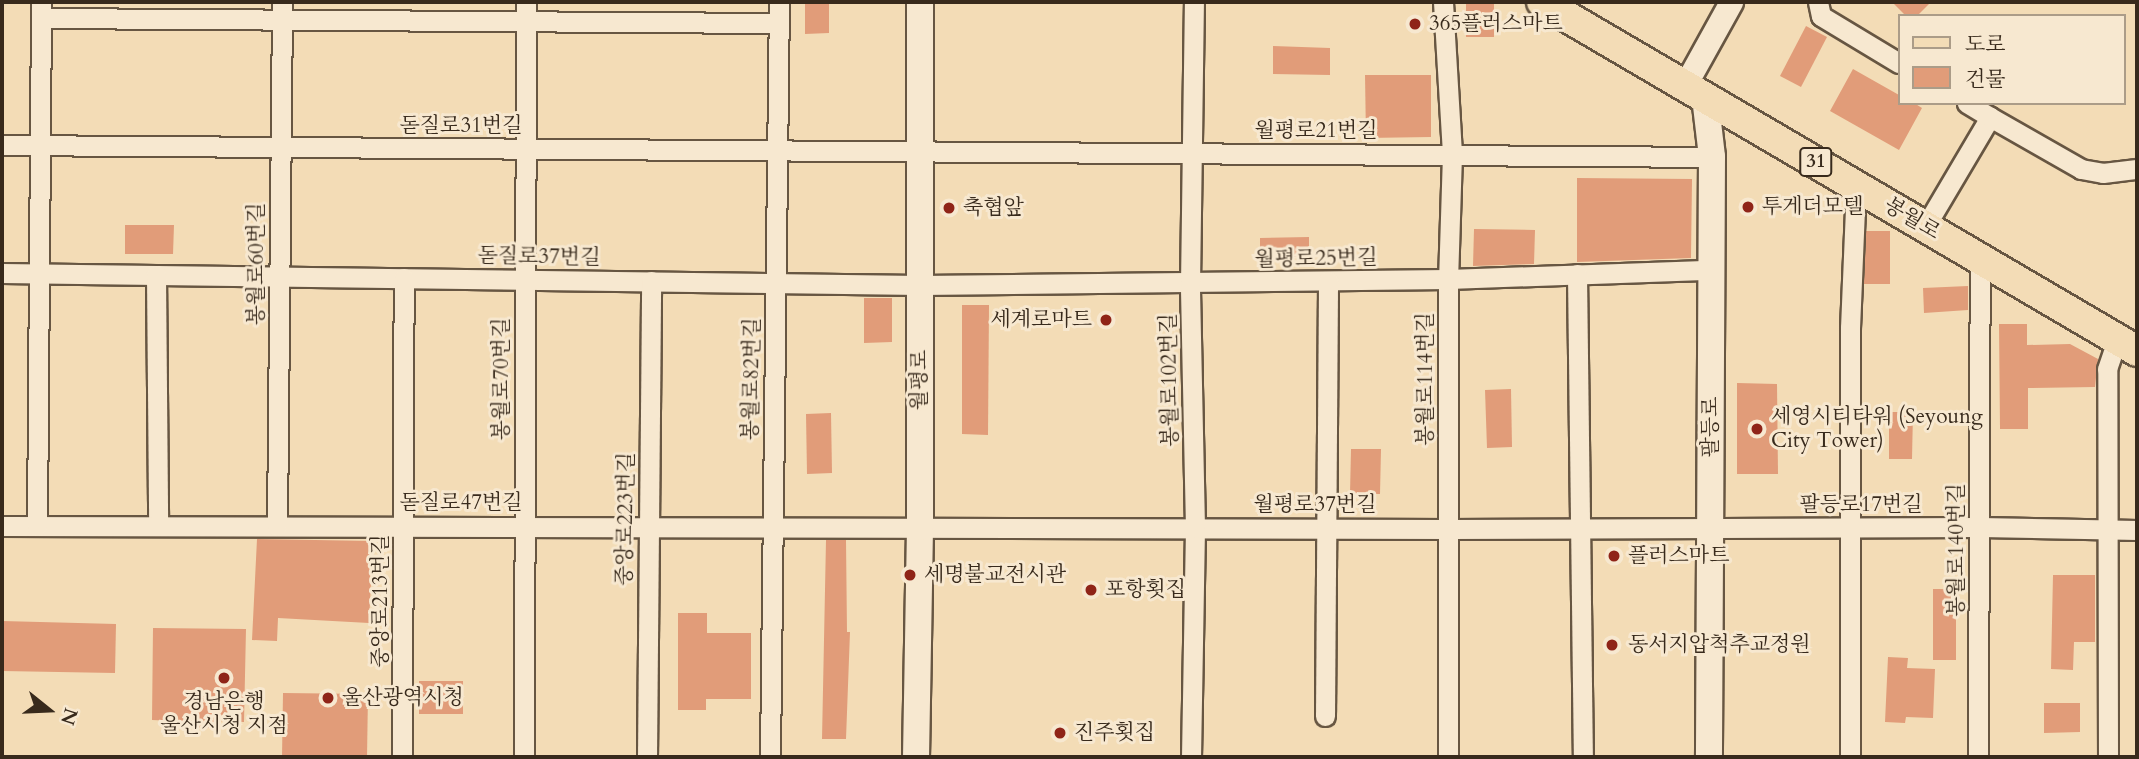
<!DOCTYPE html>
<html>
<head>
<meta charset="utf-8">
<style>
	body { margin:0 }
	#map { position:relative; width:2139px; height:759px; overflow:hidden; background:#f3dcb6; font-family:Cardo,"Noto Serif KR",serif }
	div>[style] { position:absolute }
	.building>* { inset:0; background:#e19c79 }
	.roads { filter:drop-shadow(2px 0 #675642) drop-shadow(-2px 0 #675642) drop-shadow(0 2px #675642) drop-shadow(0 -2px #675642) }
	.minor>* { height:19px; margin:-9.5px; padding:0 9.5px; transform-origin:9.5px; border-radius:9.5px; background:#f7e8d0 }
	.tertiary>* { height:23px; margin:-11.5px; padding:0 11.5px; transform-origin:11.5px; border-radius:11.5px; background:#f7e8d0 }
	.secondary>* { height:26px; margin:-13px; padding:0 13px; transform-origin:13px; border-radius:13px; background:#f7e8d0 }
	.primary>* { height:30px; margin:-15px; padding:0 15px; transform-origin:15px; border-radius:15px; background:#f3dcb6 }
	.dots>* { width:19px; height:19px; translate:-50% -50%; box-sizing:border-box; border:4px solid #f7e8d0; border-radius:50% }
	span { translate:-50% -50%; white-space:nowrap; text-align:center; line-height:1.15; -webkit-text-stroke:6px #f7e8d0; paint-order:stroke }
	.shield-label span { padding:2px 5px; background:#f7e8d0; border:2px solid; border-radius:5px; -webkit-text-stroke-width:0 }
	.shield-label { font-size:19px; color:#382a1c; font-weight:700 }
	.poi-label { font-size:21px; color:#382a1c }
	.left { translate:0 -50%; text-align:left }
	.right { translate:-100% -50%; text-align:right }
	.street-label { font-size:21px; color:#382a1c }
	.frame { position:absolute; inset:0; border:4px solid #382a1c; pointer-events:none }
	.legend { position:absolute; left:1898px; top:14px; width:228px; height:91px; box-sizing:border-box; background:#f7e8d0; border:2px solid #ab9c88; margin:0; padding:9px 12px; list-style:none; font-size:21px; color:#382a1c }
	.legend li { display:flex; align-items:center; gap:14px; height:35px }
	.legend b { width:35px; border:2px solid #ab9c88 }
	.north { position:absolute; left:14px; top:675px; width:70px; height:70px; -webkit-text-stroke:5px #f7e8d0; paint-order:stroke; rotate:108deg; font-size:19px; font-weight:700; line-height:28px; text-align:center; color:#382a1c }
	.north::after { content:''; display:block; margin:auto; width:24px; height:32px; background:#382a1c; clip-path:polygon(50% 0,100% 100%,50% 72%,0 100%) }
</style>
</head>
<body>
<div id="map">
	<div class="building">
		<i style="clip-path:polygon(805px 2px,829px 2px,829px 33px,805px 34px)"></i>
		<i style="clip-path:polygon(1466px 2px,1494px 2px,1494px 37px,1466px 37px)"></i>
		<i style="clip-path:polygon(1892px 2px,1931px 2px,1917px 16px,1906px 16px)"></i>
		<i style="clip-path:polygon(1806px 26px,1827px 37px,1801px 87px,1780px 76px)"></i>
		<i style="clip-path:polygon(1273px 46px,1330px 48px,1330px 75px,1273px 74px)"></i>
		<i style="clip-path:polygon(1853px 69px,1899px 95px,1899px 103px,1914px 103px,1922px 108px,1899px 150px,1830px 111px)"></i>
		<i style="clip-path:polygon(1365px 75px,1431px 75px,1431px 137px,1366px 138px)"></i>
		<i style="clip-path:polygon(1577px 178px,1692px 179px,1691px 258px,1577px 262px)"></i>
		<i style="clip-path:polygon(125px 225px,174px 225px,173px 254px,125px 254px)"></i>
		<i style="clip-path:polygon(1474px 229px,1535px 230px,1534px 264px,1473px 266px)"></i>
		<i style="clip-path:polygon(1866px 231px,1890px 231px,1890px 284px,1864px 284px)"></i>
		<i style="clip-path:polygon(1309px 237px,1309px 257px,1260px 257px,1260px 238px)"></i>
		<i style="clip-path:polygon(1968px 286px,1968px 310px,1924px 313px,1923px 288px)"></i>
		<i style="clip-path:polygon(864px 298px,892px 298px,892px 342px,864px 343px)"></i>
		<i style="clip-path:polygon(962px 305px,989px 305px,988px 435px,962px 434px)"></i>
		<i style="clip-path:polygon(1999px 324px,2027px 324px,2027px 345px,2070px 344px,2098px 359px,2095px 387px,2028px 388px,2028px 429px,2000px 429px)"></i>
		<i style="clip-path:polygon(1737px 383px,1777px 384px,1778px 474px,1737px 474px)"></i>
		<i style="clip-path:polygon(1511px 389px,1512px 447px,1487px 448px,1485px 390px)"></i>
		<i style="clip-path:polygon(1889px 412px,1913px 412px,1912px 459px,1889px 459px)"></i>
		<i style="clip-path:polygon(831px 413px,832px 473px,807px 474px,806px 414px)"></i>
		<i style="clip-path:polygon(1351px 449px,1381px 449px,1380px 494px,1350px 494px)"></i>
		<i style="clip-path:polygon(257px 539px,373px 541px,369px 623px,278px 618px,277px 641px,252px 640px)"></i>
		<i style="clip-path:polygon(826px 540px,846px 540px,847px 632px,850px 632px,846px 739px,822px 739px)"></i>
		<i style="clip-path:polygon(2053px 575px,2095px 575px,2095px 642px,2074px 642px,2073px 670px,2051px 669px)"></i>
		<i style="clip-path:polygon(1933px 589px,1956px 589px,1956px 660px,1933px 660px)"></i>
		<i style="clip-path:polygon(678px 613px,707px 613px,707px 633px,751px 633px,751px 699px,706px 699px,706px 710px,678px 710px)"></i>
		<i style="clip-path:polygon(2px 621px,116px 624px,115px 673px,2px 671px)"></i>
		<i style="clip-path:polygon(153px 628px,246px 629px,244px 722px,214px 721px,214px 728px,176px 728px,176px 721px,152px 720px)"></i>
		<i style="clip-path:polygon(1888px 657px,1908px 658px,1907px 668px,1935px 669px,1933px 718px,1906px 717px,1905px 723px,1885px 722px)"></i>
		<i style="clip-path:polygon(419px 681px,463px 681px,463px 714px,419px 714px)"></i>
		<i style="clip-path:polygon(283px 693px,368px 694px,367px 757px,282px 757px)"></i>
		<i style="clip-path:polygon(2044px 703px,2080px 703px,2080px 732px,2044px 733px)"></i>
	</div>
	<div class="roads">
		<div class="minor">
			<i style="left:1443px;top:2px;width:152px;rotate:86.6deg"></i>
			<i style="left:1452px;top:154px;width:125px;rotate:91.8deg"></i>
			<i style="left:1448px;top:279px;width:478px;rotate:90deg"></i>
			<i style="left:1818px;top:2px;width:14px;rotate:78deg"></i>
			<i style="left:1821px;top:16px;width:91px;rotate:31.1deg"></i>
			<i style="left:41px;top:18px;width:738px;rotate:0.39deg"></i>
			<i style="left:1990px;top:117px;width:105px;rotate:29.7deg"></i>
			<i style="left:2081px;top:169px;width:22px;rotate:10deg"></i>
			<i style="left:2103px;top:173px;width:34px;rotate:-7deg"></i>
			<i style="left:2px;top:145px;width:1710px;rotate:0.4deg"></i>
			<i style="left:1925px;top:227px;width:128px;rotate:-59.4deg"></i>
			<i style="left:1990px;top:117px;width:27px;rotate:-149deg"></i>
			<i style="left:2px;top:273px;width:918px;rotate:0.75deg"></i>
			<i style="left:920px;top:285px;width:528px;rotate:-0.65deg"></i>
			<i style="left:1448px;top:279px;width:263px;rotate:-2deg"></i>
			<i style="left:1577px;top:274px;width:483px;rotate:89.3deg"></i>
			<i style="left:156px;top:275px;width:251px;rotate:89.5deg"></i>
			<i style="left:2px;top:526px;width:1447px;rotate:0.12deg"></i>
			<i style="left:1449px;top:529px;width:531px;rotate:-0.22deg"></i>
			<i style="left:1980px;top:527px;width:157px;rotate:1.1deg"></i>
			<i style="left:37px;top:526px;width:524px;rotate:-89.56deg"></i>
			<i style="left:277px;top:526px;width:524px;rotate:-89.45deg"></i>
			<i style="left:1325px;top:716px;width:435px;rotate:-89.6deg"></i>
			<i style="left:402px;top:757px;width:479px;rotate:-89.8deg"></i>
			<i style="left:524px;top:757px;width:755px;rotate:-89.85deg"></i>
			<i style="left:647px;top:757px;width:476px;rotate:-89.5deg"></i>
			<i style="left:770px;top:757px;width:755px;rotate:-89.32deg"></i>
			<i style="left:1191px;top:757px;width:229px;rotate:-89deg"></i>
			<i style="left:1195px;top:528px;width:244px;rotate:-91.2deg"></i>
			<i style="left:1190px;top:284px;width:282px;rotate:-89.2deg"></i>
			<i style="left:1850px;top:757px;width:429px;rotate:-90deg"></i>
			<i style="left:1850px;top:328px;width:142px;rotate:-87.6deg"></i>
			<i style="left:1978px;top:757px;width:498px;rotate:-89.8deg"></i>
			<i style="left:2108px;top:757px;width:388px;rotate:-90.1deg"></i>
			<i style="left:2107px;top:369px;width:31px;rotate:-71deg"></i>
		</div>
		<div class="tertiary">
			<i style="left:1685px;top:85px;width:95px;rotate:-61deg"></i>
		</div>
		<div class="secondary">
			<i style="left:1705px;top:97px;width:60px;rotate:83.3deg"></i>
			<i style="left:1712px;top:157px;width:600px;rotate:90.29deg"></i>
			<i style="left:916px;top:757px;width:230px;rotate:-89deg"></i>
			<i style="left:920px;top:527px;width:525px;rotate:-90deg"></i>
		</div>
		<div class="primary">
			<i style="left:1542px;top:2px;width:690px;rotate:30.39deg"></i>
		</div>
	</div>
	<div class="dots">
		<i style="left:1415px;top:24px;background:#8f2418"></i>
		<i style="left:1748px;top:207px;background:#8f2418"></i>
		<i style="left:949px;top:208px;background:#8f2418"></i>
		<i style="left:1106px;top:320px;background:#8f2418"></i>
		<i style="left:1757px;top:429px;background:#8f2418"></i>
		<i style="left:1614px;top:556px;background:#8f2418"></i>
		<i style="left:910px;top:575px;background:#8f2418"></i>
		<i style="left:1091px;top:590px;background:#8f2418"></i>
		<i style="left:1612px;top:645px;background:#8f2418"></i>
		<i style="left:224px;top:678px;background:#8f2418"></i>
		<i style="left:328px;top:698px;background:#8f2418"></i>
		<i style="left:1060px;top:733px;background:#8f2418"></i>
	</div>
	<div class="shield-label">
		<span style="left:1816px;top:162px">31</span>
	</div>
	<div class="poi-label">
		<span class="left" style="left:1429px;top:24px">365플러스마트</span>
		<span class="left" style="left:1762px;top:207px">투게더모텔</span>
		<span class="left" style="left:963px;top:208px">축협앞</span>
		<span class="right" style="left:1092px;top:320px">세계로마트</span>
		<span class="left" style="left:1771px;top:429px">세영시티타워 (Seyoung<br>City Tower)</span>
		<span class="left" style="left:1628px;top:556px">플러스마트</span>
		<span class="left" style="left:924px;top:575px">세명불교전시관</span>
		<span class="left" style="left:1105px;top:590px">포항횟집</span>
		<span class="left" style="left:1628px;top:645px">동서지압척추교정원</span>
		<span class="left" style="left:342px;top:698px">울산광역시청</span>
		<span style="left:224px;top:714px">경남은행<br>울산시청 지점</span>
		<span class="left" style="left:1074px;top:733px">진주횟집</span>
	</div>
	<div class="street-label">
		<span style="left:461px;top:126px">돋질로31번길</span>
		<span style="left:1316px;top:131px">월평로21번길</span>
		<span style="left:1912px;top:219px;rotate:31deg">봉월로</span>
		<span style="left:539px;top:257px;rotate:1deg">돋질로37번길</span>
		<span style="left:1316px;top:259px;rotate:-1deg">월평로25번길</span>
		<span style="left:257px;top:264px;rotate:-90deg">봉월로60번길</span>
		<span style="left:502px;top:379px;rotate:-90deg">봉월로70번길</span>
		<span style="left:752px;top:379px;rotate:-89deg">봉월로82번길</span>
		<span style="left:1426px;top:379px;rotate:-90deg">봉월로114번길</span>
		<span style="left:920px;top:380px;rotate:-90deg">월평로</span>
		<span style="left:1170px;top:380px;rotate:-91deg">봉월로102번길</span>
		<span style="left:1711px;top:427px;rotate:-90deg">팔등로</span>
		<span style="left:461px;top:503px">돋질로47번길</span>
		<span style="left:1315px;top:505px">월평로37번길</span>
		<span style="left:1861px;top:505px">팔등로17번길</span>
		<span style="left:626px;top:519px;rotate:-89deg">중앙로223번길</span>
		<span style="left:1957px;top:550px;rotate:-90deg">봉월로140번길</span>
		<span style="left:381px;top:601px;rotate:-90deg">중앙로213번길</span>
	</div>
	<div class="frame"></div>
	<ul class="legend">
	<li><b style="height:9px;background:#f3dcb6"></b>도로</li>
	<li><b style="height:19px;background:#e19c79"></b>건물</li>
	</ul>
	<div class="north">N</div>
</div>
</body>
</html>
